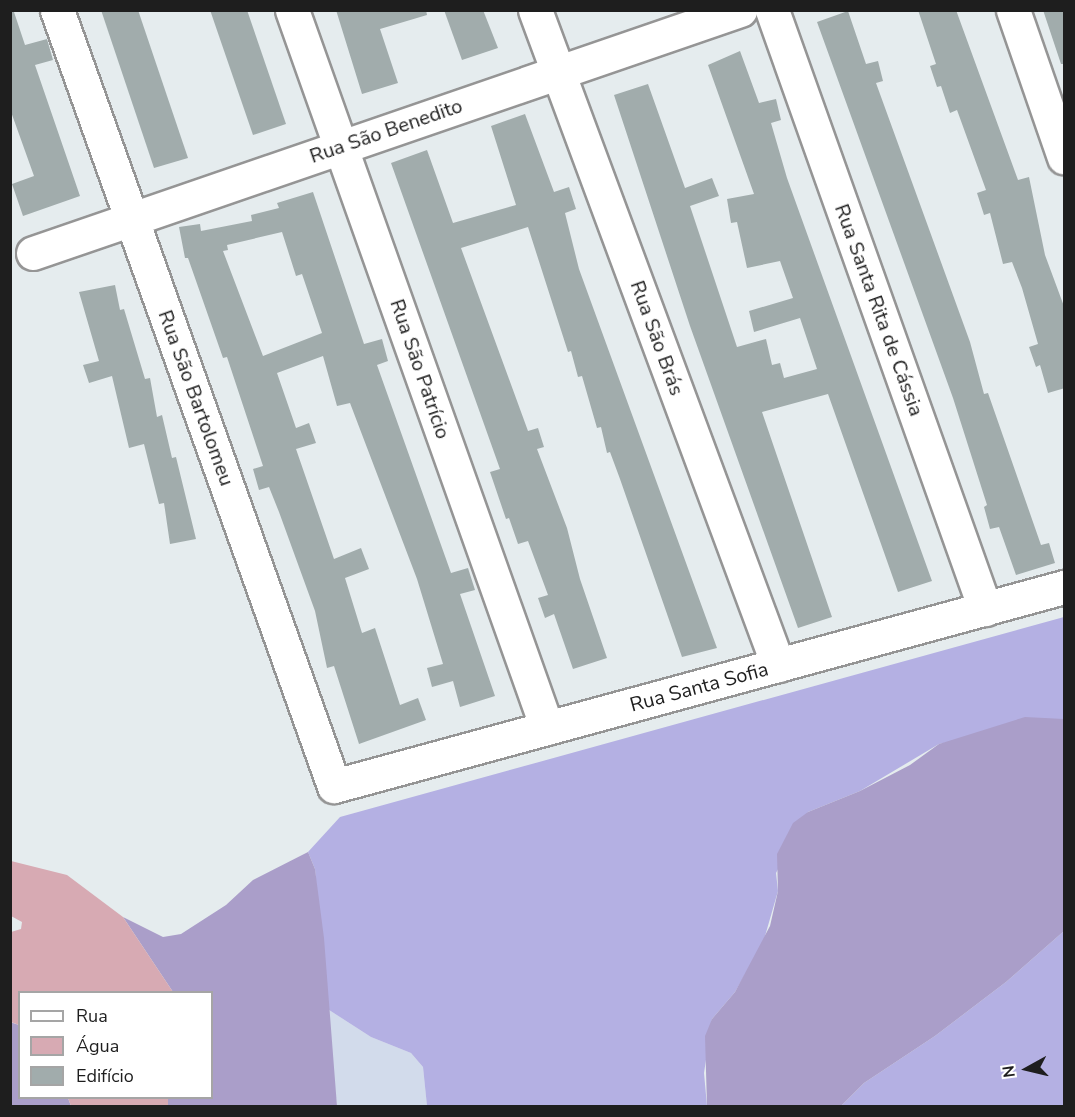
<!DOCTYPE html>
<html>
<head>
<meta charset="utf-8">
<style>
	body { margin:0 }
	#map { position:relative; width:1075px; height:1117px; overflow:hidden; background:#e5ecee; font-family:"Nunito Sans",sans-serif }
	div>[style] { position:absolute }
	.farmland>* { inset:0; background:#d2dbeb }
	.grass>* { inset:0; background:#b4b0e3 }
	.forest>* { inset:0; background:#aa9ec9 }
	.water>* { inset:0; background:#d7aab3 }
	.building>* { inset:0; background:#a1acac }
	.roads { filter:drop-shadow(2px 0 #959595) drop-shadow(-2px 0 #959595) drop-shadow(0 2px #959595) drop-shadow(0 -2px #959595) }
	.minor>* { height:33px; margin:-16.5px; padding:0 16.5px; transform-origin:16.5px; border-radius:16.5px; background:#fff }
	span { translate:-50% -50%; white-space:nowrap; text-align:center; line-height:1.15; -webkit-text-stroke:5px #fff; paint-order:stroke }
	.street-label { font-size:20px; color:#1e1e1e }
	.frame { position:absolute; inset:0; border:12px solid #1e1e1e; pointer-events:none }
	.legend { position:absolute; left:18px; top:991px; width:195px; height:108px; box-sizing:border-box; background:#fff; border:2px solid #a5a5a5; margin:0; padding:8px 10px; list-style:none; font-size:18px; color:#1e1e1e }
	.legend li { display:flex; align-items:center; gap:12px; height:30px }
	.legend b { width:30px; border:2px solid #a5a5a5 }
	.north { position:absolute; left:997px; top:1039px; width:60px; height:60px; -webkit-text-stroke:4px #fff; paint-order:stroke; rotate:262deg; font-size:16px; font-weight:700; line-height:24px; text-align:center; color:#1e1e1e }
	.north::after { content:''; display:block; margin:auto; width:21px; height:27px; background:#1e1e1e; clip-path:polygon(50% 0,100% 100%,50% 72%,0 100%) }
</style>
</head>
<body>
<div id="map">
	<div class="farmland">
		<i style="clip-path:polygon(326px 1008px,371px 1037px,411px 1053px,423px 1067px,427px 1106px,337px 1106px)"></i>
	</div>
	<div class="grass">
		<i style="clip-path:polygon(1064px 617px,1064px 719px,939px 744px,860px 791px,808px 812px,776px 873px,778px 891px,763px 943px,735px 992px,712px 1019px,704px 1073px,707px 1106px,427px 1106px,423px 1067px,411px 1053px,371px 1037px,326px 1008px,315px 869px,308px 852px,340px 817px)"></i>
		<i style="clip-path:polygon(1064px 931px,1064px 1106px,841px 1106px,864px 1083px,935px 1036px,1006px 982px)"></i>
	</div>
	<div class="forest">
		<i style="clip-path:polygon(1025px 717px,1064px 719px,1064px 931px,1006px 982px,935px 1036px,864px 1083px,841px 1106px,707px 1106px,705px 1036px,712px 1019px,735px 992px,770px 926px,778px 891px,777px 854px,793px 823px,808px 812px,860px 791px,910px 765px,939px 744px)"></i>
		<i style="clip-path:polygon(308px 852px,315px 869px,324px 938px,337px 1106px,168px 1106px,168px 1098px,212px 1098px,212px 992px,173px 992px,123px 917px,163px 937px,181px 934px,226px 905px,253px 880px)"></i>
		<i style="clip-path:polygon(10px 1022px,19px 1025px,20px 1098px,68px 1098px,71px 1106px,11px 1106px)"></i>
	</div>
	<div class="water">
		<i style="clip-path:polygon(11px 861px,67px 875px,123px 917px,173px 992px,20px 992px,19px 1025px,11px 1022px,11px 932px,21px 929px,22px 922px,11px 916px)"></i>
		<i style="clip-path:polygon(68px 1098px,168px 1098px,168px 1106px,71px 1106px)"></i>
	</div>
	<div class="building">
		<i style="clip-path:polygon(101px 10px,138px 10px,188px 158px,154px 168px)"></i>
		<i style="clip-path:polygon(210px 10px,247px 10px,286px 124px,253px 135px)"></i>
		<i style="clip-path:polygon(336px 10px,426px 10px,427px 15px,380px 29px,398px 83px,362px 94px)"></i>
		<i style="clip-path:polygon(444px 10px,483px 10px,498px 48px,462px 60px)"></i>
		<i style="clip-path:polygon(918px 10px,956px 10px,1018px 180px,1029px 177px,1045px 255px,1065px 309px,1065px 388px,1048px 393px,1040px 365px,1036px 367px,1029px 347px,1038px 344px,1022px 288px,1012px 262px,1003px 264px,990px 213px,984px 215px,977px 193px,986px 190px,957px 110px,950px 113px,941px 86px,937px 87px,930px 66px,936px 64px)"></i>
		<i style="clip-path:polygon(1043px 10px,1065px 10px,1065px 64px,1061px 64px)"></i>
		<i style="clip-path:polygon(848px 11px,866px 64px,878px 61px,883px 81px,876px 83px,970px 342px,984px 394px,988px 393px,1041px 545px,1049px 543px,1055px 563px,1016px 575px,999px 527px,990px 529px,984px 507px,987px 505px,953px 398px,817px 22px)"></i>
		<i style="clip-path:polygon(10px 12px,14px 12px,25px 45px,47px 39px,53px 60px,35px 65px,80px 196px,23px 216px,12px 184px,34px 176px,10px 109px)"></i>
		<i style="clip-path:polygon(740px 51px,759px 103px,776px 99px,781px 120px,771px 123px,787px 178px,932px 581px,898px 592px,828px 394px,762px 412px,832px 617px,798px 628px,690px 326px,614px 95px,648px 84px,685px 188px,712px 178px,719px 196px,690px 206px,737px 347px,766px 339px,772px 365px,780px 363px,784px 378px,817px 369px,800px 318px,754px 332px,749px 311px,793px 298px,780px 261px,747px 268px,737px 222px,731px 223px,727px 199px,754px 194px,708px 65px)"></i>
		<i style="clip-path:polygon(525px 114px,554px 192px,569px 187px,576px 209px,565px 213px,579px 269px,717px 648px,682px 657px,620px 479px,610px 452px,607px 453px,601px 427px,597px 428px,582px 376px,578px 377px,571px 351px,568px 352px,528px 227px,461px 248px,528px 431px,538px 428px,544px 447px,537px 449px,567px 528px,580px 579px,607px 658px,573px 669px,554px 614px,545px 618px,538px 598px,548px 595px,528px 541px,518px 544px,509px 518px,506px 519px,490px 472px,500px 469px,391px 163px,427px 150px,453px 223px,516px 205px,491px 126px)"></i>
		<i style="clip-path:polygon(evenodd,313px 192px,364px 344px,382px 339px,388px 361px,377px 365px,451px 573px,468px 568px,475px 590px,460px 594px,495px 696px,460px 707px,453px 681px,432px 687px,427px 668px,443px 664px,417px 579px,350px 403px,337px 406px,323px 356px,277px 373px,296px 428px,309px 423px,316px 443px,296px 449px,334px 559px,361px 548px,369px 569px,345px 578px,362px 633px,375px 628px,400px 705px,418px 698px,426px 720px,359px 744px,334px 666px,327px 668px,315px 611px,279px 512px,269px 487px,259px 490px,253px 469px,263px 466px,227px 357px,223px 358px,188px 258px,185px 258px,179px 227px,200px 224px,201px 231px,252px 221px,251px 215px,279px 208px,277px 203px,313px 192px,282px 232px,296px 276px,302px 274px,322px 333px,263px 356px,223px 251px,228px 250px,227px 245px,282px 232px)"></i>
		<i style="clip-path:polygon(115px 285px,120px 310px,124px 309px,145px 379px,150px 378px,157px 417px,162px 415px,172px 458px,176px 457px,196px 539px,170px 544px,164px 503px,159px 504px,144px 444px,129px 448px,112px 376px,89px 383px,83px 365px,99px 361px,79px 292px)"></i>
	</div>
	<div class="roads">
		<div class="minor">
			<i style="left:57px;top:10px;width:824px;rotate:70.36deg"></i>
			<i style="left:334px;top:786px;width:757px;rotate:-15.25deg"></i>
			<i style="left:292px;top:10px;width:762px;rotate:70.45deg"></i>
			<i style="left:535px;top:10px;width:699px;rotate:69.65deg"></i>
			<i style="left:772px;top:10px;width:636px;rotate:70.42deg"></i>
			<i style="left:1013px;top:10px;width:156px;rotate:70.9deg"></i>
			<i style="left:33px;top:253px;width:748px;rotate:-18.97deg"></i>
		</div>
	</div>
	<div class="street-label">
		<span style="left:386px;top:131px;rotate:-19deg">Rua São Benedito</span>
		<span style="left:879px;top:310px;rotate:70deg">Rua Santa Rita de Cássia</span>
		<span style="left:657px;top:338px;rotate:70deg">Rua São Brás</span>
		<span style="left:420px;top:369px;rotate:71deg">Rua São Patrício</span>
		<span style="left:196px;top:398px;rotate:70deg">Rua São Bartolomeu</span>
		<span style="left:699px;top:687px;rotate:-15deg">Rua Santa Sofia</span>
	</div>
	<div class="frame"></div>
	<ul class="legend">
	<li><b style="height:8px;background:#fff"></b>Rua</li>
	<li><b style="height:16px;background:#d7aab3"></b>Água</li>
	<li><b style="height:16px;background:#a1acac"></b>Edifício</li>
	</ul>
	<div class="north">N</div>
</div>
</body>
</html>
